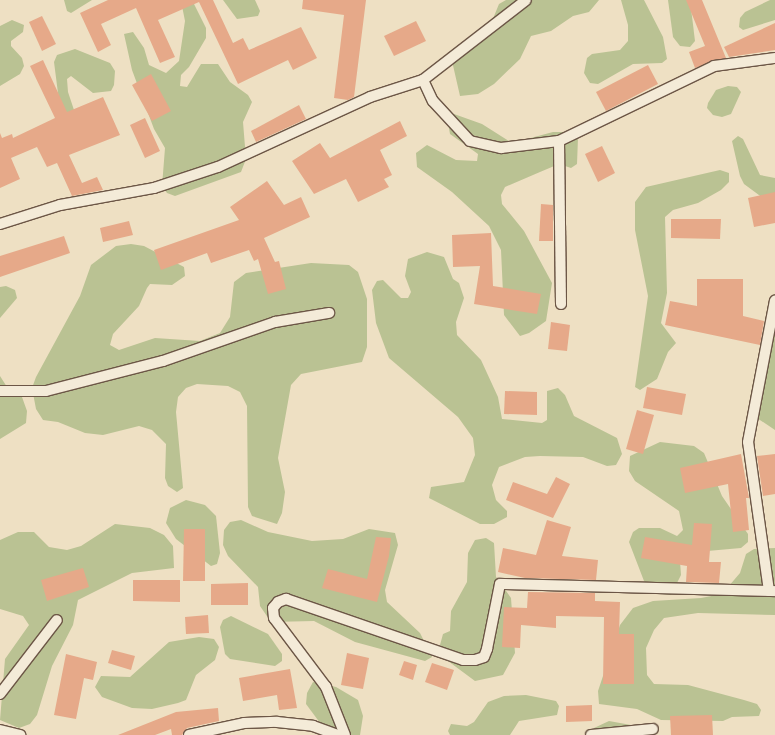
<!DOCTYPE html>
<html>
<head>
<meta charset="utf-8">
<style>
	body { margin:0 }
	#map { position:relative; width:775px; height:735px; overflow:hidden; background:#eee0c3; font-family:"EB Garamond",serif }
	div>[style] { position:absolute }
	.green>* { inset:0; background:#bac293 }
	.building>* { inset:0; background:#e6a989 }
	.roads { filter:drop-shadow(1px 0 #6c5646) drop-shadow(-1px 0 #6c5646) drop-shadow(0 1px #6c5646) drop-shadow(0 -1px #6c5646) }
	.lane>* { height:10px; margin:-5px; padding:0 5px; transform-origin:5px; border-radius:5px; background:#f4ebd8 }
	span { translate:-50% -50%; white-space:nowrap; text-align:center; line-height:1.15; -webkit-text-stroke:5px #f4ebd8; paint-order:stroke }
</style>
</head>
<body>
<div id="map">
	<div class="green">
		<i style="clip-path:polygon(64px 0,92px 0,71px 13px,67px 11px)"></i>
		<i style="clip-path:polygon(192px 0,206px 28px,206px 38px,189px 67px,181px 75px,180px 86px,187px 87px,201px 64px,218px 64px,230px 82px,248px 95px,252px 102px,243px 122px,246px 159px,241px 172px,175px 196px,167px 193px,162px 186px,165px 148px,154px 129px,132px 70px,124px 34px,133px 32px,144px 48px,149px 65px,166px 73px,179px 61px,185px 21px,182px 6px)"></i>
		<i style="clip-path:polygon(223px 0,255px 0,260px 11px,258px 16px,237px 19px)"></i>
		<i style="clip-path:polygon(506px 0,599px 0,589px 12px,573px 16px,551px 31px,531px 36px,520px 59px,494px 84px,478px 94px,460px 96px,452px 61px,490px 26px,499px 4px)"></i>
		<i style="clip-path:polygon(621px 0,644px 0,663px 37px,667px 59px,662px 63px,633px 64px,598px 84px,590px 83px,584px 73px,587px 58px,592px 54px,620px 50px,628px 41px,628px 25px)"></i>
		<i style="clip-path:polygon(668px 0,690px 0,695px 41px,690px 47px,680px 46px,673px 37px)"></i>
		<i style="clip-path:polygon(770px 0,775px 0,775px 20px,743px 30px,739px 27px,740px 18px,745px 12px)"></i>
		<i style="clip-path:polygon(12px 20px,24px 25px,23px 32px,11px 41px,11px 46px,22px 58px,24px 66px,20px 74px,0 86px,0 26px)"></i>
		<i style="clip-path:polygon(75px 49px,110px 63px,115px 71px,114px 85px,111px 91px,93px 93px,71px 76px,67px 79px,68px 92px,76px 116px,69px 120px,59px 101px,54px 62px,57px 55px)"></i>
		<i style="clip-path:polygon(728px 86px,737px 87px,741px 92px,731px 114px,722px 117px,713px 115px,707px 108px,708px 103px,716px 90px)"></i>
		<i style="clip-path:polygon(454px 114px,482px 124px,512px 143px,553px 132px,568px 132px,578px 138px,577px 164px,571px 168px,559px 164px,540px 172px,505px 187px,501px 195px,502px 204px,524px 231px,552px 283px,546px 321px,529px 333px,520px 336px,504px 315px,501px 250px,489px 226px,452px 192px,417px 167px,416px 153px,427px 145px,456px 160px,477px 161px,478px 154px,450px 134px,447px 117px)"></i>
		<i style="clip-path:polygon(738px 136px,743px 139px,760px 175px,775px 178px,775px 207px,744px 184px,740px 176px,732px 141px)"></i>
		<i style="clip-path:polygon(720px 170px,729px 173px,729px 182px,721px 190px,698px 203px,673px 210px,665px 217px,667px 293px,661px 323px,676px 343px,668px 352px,657px 379px,640px 390px,635px 387px,648px 296px,635px 230px,635px 202px,646px 187px)"></i>
		<i style="clip-path:polygon(131px 244px,144px 246px,184px 267px,185px 276px,172px 285px,150px 284px,147px 288px,139px 306px,113px 334px,110px 345px,119px 350px,155px 338px,200px 341px,220px 333px,230px 317px,234px 282px,246px 273px,311px 263px,349px 265px,358px 272px,367px 299px,367px 347px,362px 362px,301px 374px,291px 385px,278px 458px,285px 492px,282px 513px,277px 524px,252px 516px,248px 507px,247px 406px,240px 392px,228px 386px,197px 384px,186px 388px,178px 397px,176px 412px,183px 488px,177px 492px,168px 486px,165px 478px,166px 444px,152px 430px,139px 426px,103px 435px,85px 433px,58px 422px,43px 420px,36px 409px,32px 388px,36px 377px,80px 296px,91px 265px,116px 246px)"></i>
		<i style="clip-path:polygon(427px 252px,444px 257px,453px 279px,459px 283px,464px 298px,456px 322px,457px 335px,481px 360px,498px 397px,502px 419px,542px 423px,547px 420px,547px 391px,558px 388px,565px 395px,574px 416px,617px 438px,622px 454px,616px 465px,607px 466px,583px 457px,540px 456px,525px 457px,499px 467px,492px 485px,496px 500px,507px 511px,507px 517px,494px 524px,480px 524px,429px 498px,431px 487px,464px 482px,475px 455px,473px 438px,458px 417px,389px 358px,376px 323px,372px 290px,377px 281px,383px 280px,401px 298px,408px 298px,411px 292px,405px 276px,408px 259px)"></i>
		<i style="clip-path:polygon(6px 286px,15px 290px,17px 298px,0 318px,0 287px)"></i>
		<i style="clip-path:polygon(772px 305px,775px 306px,775px 430px,754px 416px,750px 398px,755px 373px,768px 352px,769px 307px)"></i>
		<i style="clip-path:polygon(0 376px,7px 387px,22px 397px,27px 411px,26px 423px,0 439px)"></i>
		<i style="clip-path:polygon(660px 442px,694px 446px,704px 453px,722px 496px,748px 534px,748px 542px,741px 548px,696px 552px,680px 561px,681px 575px,671px 595px,655px 593px,644px 581px,629px 542px,633px 532px,639px 528px,660px 528px,677px 536px,683px 530px,679px 511px,635px 481px,629px 471px,630px 456px)"></i>
		<i style="clip-path:polygon(186px 500px,205px 505px,216px 516px,220px 553px,217px 564px,211px 566px,176px 539px,166px 523px,170px 508px)"></i>
		<i style="clip-path:polygon(241px 520px,268px 532px,312px 541px,343px 539px,369px 529px,395px 533px,398px 545px,385px 590px,387px 602px,420px 633px,432px 657px,425px 661px,355px 642px,314px 621px,271px 622px,260px 606px,258px 587px,228px 556px,223px 545px,224px 530px,230px 522px)"></i>
		<i style="clip-path:polygon(115px 524px,150px 528px,164px 535px,173px 546px,174px 568px,132px 573px,78px 600px,73px 625px,52px 666px,37px 715px,30px 724px,19px 728px,0 720px,5px 659px,29px 625px,23px 616px,0 609px,0 540px,18px 532px,34px 532px,49px 547px,67px 550px,81px 546px)"></i>
		<i style="clip-path:polygon(486px 538px,494px 543px,496px 577px,511px 598px,515px 653px,503px 675px,475px 681px,448px 661px,440px 645px,443px 634px,450px 631px,451px 611px,467px 582px,468px 553px,475px 540px)"></i>
		<i style="clip-path:polygon(775px 548px,775px 615px,698px 613px,664px 618px,654px 630px,646px 648px,647px 675px,654px 684px,688px 685px,744px 700px,757px 704px,761px 710px,759px 716px,732px 717px,723px 721px,661px 720px,637px 709px,599px 704px,598px 691px,620px 625px,633px 608px,653px 601px,701px 598px,722px 594px,740px 573px,746px 554px,754px 549px)"></i>
		<i style="clip-path:polygon(231px 616px,268px 634px,282px 654px,282px 661px,275px 666px,230px 659px,225px 654px,220px 627px,223px 620px)"></i>
		<i style="clip-path:polygon(199px 637px,214px 639px,219px 647px,215px 660px,196px 675px,186px 700px,178px 703px,152px 709px,132px 708px,102px 697px,95px 687px,101px 676px,130px 677px,169px 642px)"></i>
		<i style="clip-path:polygon(313px 682px,336px 687px,358px 700px,363px 716px,360px 735px,329px 735px,306px 704px,307px 693px)"></i>
		<i style="clip-path:polygon(526px 695px,556px 701px,559px 706px,557px 715px,519px 721px,510px 735px,450px 735px,448px 731px,451px 724px,467px 726px,474px 722px,488px 702px,504px 696px)"></i>
		<i style="clip-path:polygon(609px 721px,631px 725px,640px 735px,595px 735px,594px 728px)"></i>
	</div>
	<div class="building">
		<i style="clip-path:polygon(108px 0,213px 0,233px 43px,243px 38px,249px 50px,301px 27px,317px 58px,293px 70px,288px 60px,238px 84px,199px 2px,158px 20px,175px 57px,160px 63px,136px 8px,101px 24px,111px 45px,98px 52px,80px 13px)"></i>
		<i style="clip-path:polygon(303px 0,366px 0,354px 97px,348px 100px,334px 98px,344px 15px,302px 9px)"></i>
		<i style="clip-path:polygon(686px 0,702px 0,726px 58px,695px 68px,689px 52px,705px 46px)"></i>
		<i style="clip-path:polygon(42px 16px,56px 44px,42px 51px,29px 22px)"></i>
		<i style="clip-path:polygon(416px 21px,426px 41px,394px 56px,384px 36px)"></i>
		<i style="clip-path:polygon(775px 23px,775px 50px,729px 57px,724px 47px)"></i>
		<i style="clip-path:polygon(43px 60px,67px 112px,103px 97px,120px 135px,69px 155px,82px 183px,97px 177px,103px 190px,72px 196px,57px 163px,47px 167px,37px 147px,11px 158px,20px 179px,0 188px,0 133px,2px 138px,12px 134px,13px 138px,55px 118px,30px 66px)"></i>
		<i style="clip-path:polygon(648px 65px,658px 84px,606px 111px,596px 92px)"></i>
		<i style="clip-path:polygon(151px 74px,171px 111px,152px 121px,132px 85px)"></i>
		<i style="clip-path:polygon(299px 105px,306px 119px,256px 142px,251px 131px)"></i>
		<i style="clip-path:polygon(145px 118px,160px 151px,145px 158px,130px 125px)"></i>
		<i style="clip-path:polygon(400px 121px,407px 136px,380px 150px,392px 175px,384px 179px,389px 187px,358px 202px,346px 179px,314px 194px,292px 161px,320px 143px,330px 158px)"></i>
		<i style="clip-path:polygon(602px 146px,615px 173px,598px 182px,585px 154px)"></i>
		<i style="clip-path:polygon(267px 181px,284px 205px,301px 197px,310px 217px,264px 238px,275px 262px,279px 261px,286px 289px,268px 294px,258px 259px,254px 261px,249px 250px,211px 263px,207px 253px,161px 270px,154px 250px,239px 220px,230px 207px)"></i>
		<i style="clip-path:polygon(775px 192px,775px 223px,754px 227px,748px 198px)"></i>
		<i style="clip-path:polygon(541px 204px,553px 205px,553px 241px,539px 241px)"></i>
		<i style="clip-path:polygon(671px 219px,721px 219px,720px 239px,671px 238px)"></i>
		<i style="clip-path:polygon(129px 221px,133px 235px,103px 242px,100px 228px)"></i>
		<i style="clip-path:polygon(491px 233px,493px 286px,541px 294px,537px 314px,474px 304px,480px 266px,453px 267px,452px 235px)"></i>
		<i style="clip-path:polygon(64px 236px,70px 253px,0 277px,0 256px)"></i>
		<i style="clip-path:polygon(697px 279px,743px 279px,743px 316px,764px 321px,760px 345px,665px 325px,670px 301px,697px 306px)"></i>
		<i style="clip-path:polygon(551px 322px,570px 325px,567px 351px,548px 349px)"></i>
		<i style="clip-path:polygon(647px 387px,686px 394px,682px 415px,643px 408px)"></i>
		<i style="clip-path:polygon(505px 391px,537px 392px,537px 415px,504px 414px)"></i>
		<i style="clip-path:polygon(637px 410px,654px 415px,643px 454px,626px 449px)"></i>
		<i style="clip-path:polygon(741px 454px,749px 498px,746px 498px,749px 530px,733px 532px,728px 484px,685px 493px,680px 468px)"></i>
		<i style="clip-path:polygon(775px 454px,775px 494px,763px 496px,757px 456px)"></i>
		<i style="clip-path:polygon(556px 477px,570px 484px,553px 518px,506px 500px,513px 482px,547px 494px)"></i>
		<i style="clip-path:polygon(547px 520px,571px 527px,562px 556px,598px 560px,596px 580px,525px 578px,498px 572px,503px 548px,536px 555px)"></i>
		<i style="clip-path:polygon(694px 523px,712px 524px,709px 562px,721px 562px,719px 583px,686px 582px,687px 566px,641px 558px,645px 537px,692px 545px)"></i>
		<i style="clip-path:polygon(184px 529px,205px 529px,205px 581px,183px 581px)"></i>
		<i style="clip-path:polygon(376px 537px,391px 538px,389px 556px,377px 602px,322px 588px,328px 569px,367px 579px)"></i>
		<i style="clip-path:polygon(83px 568px,89px 587px,47px 601px,41px 580px)"></i>
		<i style="clip-path:polygon(133px 580px,180px 580px,180px 602px,133px 601px)"></i>
		<i style="clip-path:polygon(248px 583px,248px 605px,211px 605px,211px 584px)"></i>
		<i style="clip-path:polygon(528px 592px,595px 593px,595px 601px,620px 602px,619px 634px,634px 634px,634px 684px,603px 684px,604px 617px,556px 616px,556px 628px,521px 625px,520px 648px,502px 647px,504px 607px,527px 608px)"></i>
		<i style="clip-path:polygon(208px 615px,209px 633px,186px 634px,185px 617px)"></i>
		<i style="clip-path:polygon(112px 650px,135px 656px,131px 670px,108px 663px)"></i>
		<i style="clip-path:polygon(347px 653px,369px 658px,363px 689px,341px 685px)"></i>
		<i style="clip-path:polygon(66px 654px,97px 662px,93px 680px,84px 678px,76px 719px,54px 715px)"></i>
		<i style="clip-path:polygon(404px 661px,417px 665px,413px 680px,399px 675px)"></i>
		<i style="clip-path:polygon(432px 663px,454px 670px,447px 690px,425px 682px)"></i>
		<i style="clip-path:polygon(290px 669px,297px 708px,279px 710px,277px 695px,243px 701px,239px 678px)"></i>
		<i style="clip-path:polygon(592px 705px,592px 721px,566px 722px,566px 706px)"></i>
		<i style="clip-path:polygon(218px 708px,219px 721px,187px 728px,182px 735px,172px 735px,171px 729px,155px 735px,118px 735px,176px 712px)"></i>
		<i style="clip-path:polygon(712px 715px,713px 735px,671px 735px,670px 716px)"></i>
	</div>
	<div class="roads">
		<div class="lane">
			<i style="left:423px;top:80px;width:23px;rotate:65deg"></i>
			<i style="left:433px;top:101px;width:54px;rotate:47.2deg"></i>
			<i style="left:470px;top:141px;width:32px;rotate:13deg"></i>
			<i style="left:501px;top:148px;width:58px;rotate:-6.9deg"></i>
			<i style="left:559px;top:141px;width:172px;rotate:-25.8deg"></i>
			<i style="left:714px;top:66px;width:62px;rotate:-7.5deg"></i>
			<i style="left:559px;top:141px;width:163px;rotate:89.3deg"></i>
			<i style="left:0;top:224px;width:63px;rotate:-17.6deg"></i>
			<i style="left:60px;top:205px;width:96px;rotate:-10.3deg"></i>
			<i style="left:154px;top:188px;width:67px;rotate:-18.2deg"></i>
			<i style="left:218px;top:167px;width:167px;rotate:-24.7deg"></i>
			<i style="left:370px;top:97px;width:56px;rotate:-17.8deg"></i>
			<i style="left:423px;top:80px;width:130px;rotate:-37.8deg"></i>
			<i style="left:0;top:391px;width:46px"></i>
			<i style="left:46px;top:391px;width:121px;rotate:-14.4deg"></i>
			<i style="left:163px;top:361px;width:119px;rotate:-19.2deg"></i>
			<i style="left:275px;top:322px;width:55px;rotate:-9.5deg"></i>
			<i style="left:769px;top:591px;width:150px;rotate:-98deg"></i>
			<i style="left:748px;top:442px;width:144px;rotate:-79.2deg"></i>
			<i style="left:0;top:694px;width:93px;rotate:-52.4deg"></i>
			<i style="left:0;top:730px;width:21px;rotate:14deg"></i>
			<i style="left:189px;top:735px;width:56px;rotate:-12.3deg"></i>
			<i style="left:244px;top:723px;width:33px;rotate:-2deg"></i>
			<i style="left:277px;top:722px;width:36px;rotate:6deg"></i>
			<i style="left:313px;top:726px;width:27px;rotate:20deg"></i>
			<i style="left:345px;top:735px;width:52px;rotate:-111.6deg"></i>
			<i style="left:326px;top:687px;width:86px;rotate:-127deg"></i>
			<i style="left:274px;top:618px;width:10px;rotate:-96deg"></i>
			<i style="left:273px;top:608px;width:8px;rotate:-50deg"></i>
			<i style="left:278px;top:602px;width:9px;rotate:-21deg"></i>
			<i style="left:286px;top:599px;width:187px;rotate:19deg"></i>
			<i style="left:463px;top:660px;width:12px"></i>
			<i style="left:475px;top:660px;width:9px;rotate:-18deg"></i>
			<i style="left:484px;top:657px;width:9px;rotate:-69deg"></i>
			<i style="left:487px;top:649px;width:66px;rotate:-78.7deg"></i>
			<i style="left:500px;top:584px;width:275px;rotate:1.5deg"></i>
			<i style="left:591px;top:735px;width:62px;rotate:-5.5deg"></i>
		</div>
	</div>
</div>
</body>
</html>
